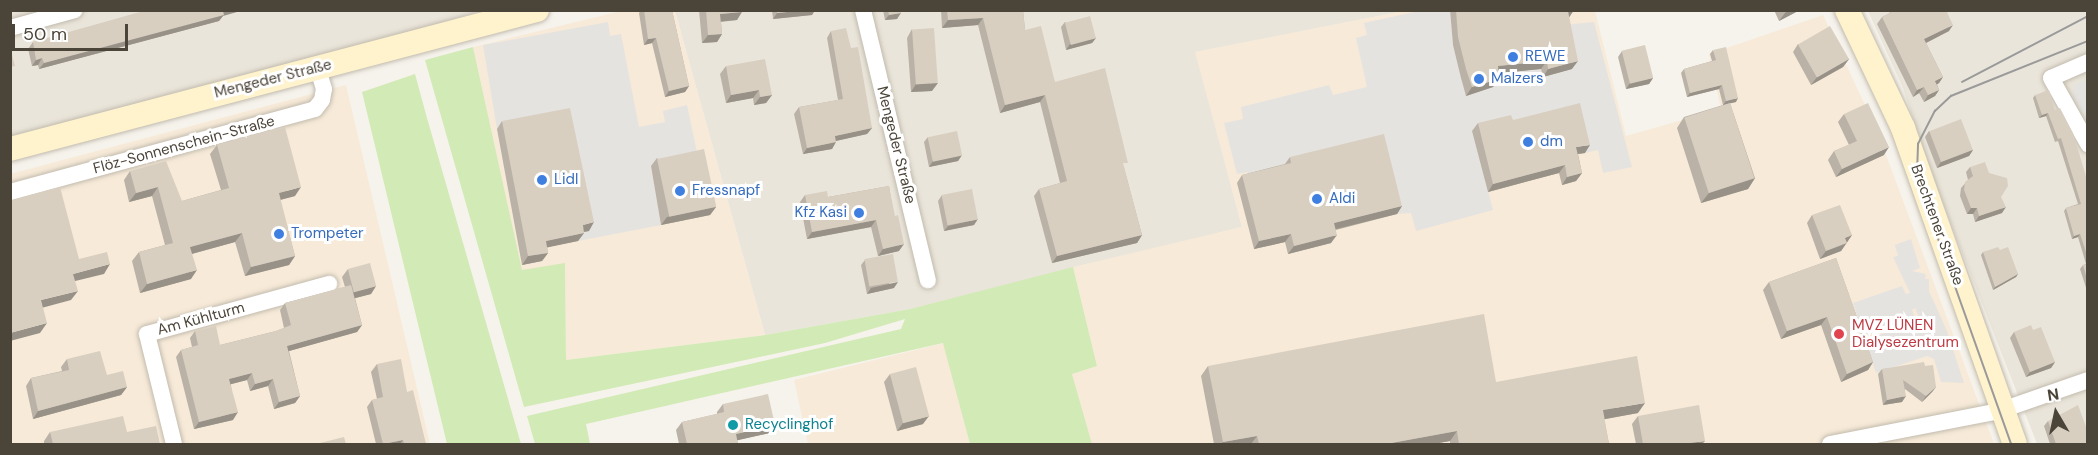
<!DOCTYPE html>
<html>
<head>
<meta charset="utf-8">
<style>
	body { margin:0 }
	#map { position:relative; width:2098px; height:455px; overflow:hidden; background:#f6f3ec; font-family:"DM Sans",sans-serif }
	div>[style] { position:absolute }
	.residential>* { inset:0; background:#eae5da }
	.commercial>* { inset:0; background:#f7ead8 }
	.green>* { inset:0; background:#d2eab5 }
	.parking>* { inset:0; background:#e5e3e0 }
	.roads { filter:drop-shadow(0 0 2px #c2bbae) drop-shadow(0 0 2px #c2bbae) }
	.minor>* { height:16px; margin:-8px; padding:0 8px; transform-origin:8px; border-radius:8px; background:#fff }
	.secondary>* { height:24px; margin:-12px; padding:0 12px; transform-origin:12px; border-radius:12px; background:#fff3cd }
	.tram>* { height:1.5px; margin:-0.75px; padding:0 0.75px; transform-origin:0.75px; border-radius:0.75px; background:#9a9a9a }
	.wall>* { inset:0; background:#bab2a6 }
	.shaded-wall>* { inset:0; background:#979187 }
	.building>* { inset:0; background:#d8cfc1; transform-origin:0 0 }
	.dots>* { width:16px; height:16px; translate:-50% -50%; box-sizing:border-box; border:3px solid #fff; border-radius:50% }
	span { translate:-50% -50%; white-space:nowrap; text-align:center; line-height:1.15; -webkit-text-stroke:6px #fff; paint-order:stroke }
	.shop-label { font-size:15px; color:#366cbe }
	.left { translate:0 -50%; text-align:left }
	.right { translate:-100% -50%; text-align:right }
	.street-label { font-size:15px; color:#4b4439 }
	.health-label { font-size:15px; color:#be3a42 }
	.culture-label { font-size:15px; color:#0d838f }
	.frame { position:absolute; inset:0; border:12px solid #4b4439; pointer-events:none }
	.north { position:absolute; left:2026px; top:383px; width:60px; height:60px; -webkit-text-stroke:4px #fff; paint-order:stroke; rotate:351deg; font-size:16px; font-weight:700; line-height:24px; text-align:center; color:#4b4439 }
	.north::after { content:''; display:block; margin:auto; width:21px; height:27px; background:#4b4439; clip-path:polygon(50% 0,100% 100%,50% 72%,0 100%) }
	.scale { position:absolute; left:12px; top:24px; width:116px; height:27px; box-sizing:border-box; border:3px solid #4b4439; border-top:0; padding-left:8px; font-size:18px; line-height:21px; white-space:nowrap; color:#4b4439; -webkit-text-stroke:4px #fff; paint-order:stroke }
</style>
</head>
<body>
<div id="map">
	<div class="residential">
		<div style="clip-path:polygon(11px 11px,480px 11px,189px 99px,11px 144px)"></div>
		<div style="clip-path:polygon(675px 11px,1404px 11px,1196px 52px,1242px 227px,910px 309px,765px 335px)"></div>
		<div style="clip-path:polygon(1868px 11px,2087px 11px,2087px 444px,2037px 444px,1926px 160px,1903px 88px)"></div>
	</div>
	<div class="commercial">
		<div style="clip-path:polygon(621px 11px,675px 11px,765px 335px,566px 360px,565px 264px,522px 271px,473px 47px)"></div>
		<div style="clip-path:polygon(1404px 11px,1595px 11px,1626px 136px,1721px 109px,1709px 54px,1823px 15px,1877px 131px,1994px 444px,1092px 444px,1072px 374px,1097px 366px,1073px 267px,1242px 227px,1195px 52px)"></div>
		<div style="clip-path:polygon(346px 85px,430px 444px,11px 444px,10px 174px)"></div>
		<div style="clip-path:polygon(944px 343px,970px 444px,808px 444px,794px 380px)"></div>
	</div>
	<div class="green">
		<div style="clip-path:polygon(473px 47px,522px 270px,565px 263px,566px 360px,765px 335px,910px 309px,1073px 267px,1097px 366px,1072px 374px,1092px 444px,970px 444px,943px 343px,586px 424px,590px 444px,535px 444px,527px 416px,901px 329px,905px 319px,825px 343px,524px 407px,425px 60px)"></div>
		<div style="clip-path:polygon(415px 74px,427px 118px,521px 444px,447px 444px,362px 92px)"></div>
	</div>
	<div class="parking">
		<div style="clip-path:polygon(1419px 11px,1450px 11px,1453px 45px,1492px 74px,1541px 69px,1543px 77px,1563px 25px,1594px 22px,1632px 167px,1603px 173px,1598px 150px,1585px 153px,1473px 131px,1493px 210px,1416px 231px,1411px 213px,1397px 214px,1378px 142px,1250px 180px,1248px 172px,1237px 174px,1224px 123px,1243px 119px,1241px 107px,1329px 85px,1333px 95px,1367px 87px,1356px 38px,1367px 35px,1364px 23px)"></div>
		<div style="clip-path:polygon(608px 22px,610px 36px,621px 34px,639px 127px,665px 122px,663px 111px,687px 105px,698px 157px,651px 166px,661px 225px,578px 241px,577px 233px,588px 230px,497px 129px,483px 45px)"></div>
		<div style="clip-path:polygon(2087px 79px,2087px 121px,2073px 96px,2074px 85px)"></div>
		<div style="clip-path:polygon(1911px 239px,1920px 268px,1912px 271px,1926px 274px,1925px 279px,1929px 279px,1929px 291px,1947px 331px,1964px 383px,1941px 382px,1934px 359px,1927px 356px,1876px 373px,1865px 340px,1915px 322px,1920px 331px,1924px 329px,1915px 308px,1912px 310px,1915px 318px,1864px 336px,1853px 303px,1902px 286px,1906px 294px,1910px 293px,1893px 257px,1898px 256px,1895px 245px)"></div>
	</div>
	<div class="roads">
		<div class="minor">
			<div style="left:863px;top:10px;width:278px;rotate:76.5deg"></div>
			<div style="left:10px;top:28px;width:67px;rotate:-15.5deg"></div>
			<div style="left:2088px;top:62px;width:40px;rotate:156.6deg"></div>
			<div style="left:2051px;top:78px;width:76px;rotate:60.7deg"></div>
			<div style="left:10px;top:192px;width:316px;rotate:-15.2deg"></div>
			<div style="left:315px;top:109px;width:11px;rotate:-52deg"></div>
			<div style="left:322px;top:100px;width:11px;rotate:-80deg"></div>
			<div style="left:324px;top:89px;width:21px;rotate:-107deg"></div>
			<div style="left:174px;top:444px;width:113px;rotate:-103.8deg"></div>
			<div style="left:147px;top:334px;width:189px;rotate:-15.4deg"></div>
			<div style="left:1830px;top:444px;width:172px;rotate:-11deg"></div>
			<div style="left:1999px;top:411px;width:94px;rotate:-19.2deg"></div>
		</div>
		<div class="secondary">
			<div style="left:1847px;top:10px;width:131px;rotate:64.6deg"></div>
			<div style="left:1903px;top:128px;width:335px;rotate:70.5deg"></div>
			<div style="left:10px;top:149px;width:545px;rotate:-14.78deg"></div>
		</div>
	</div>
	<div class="tram">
		<div style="left:1962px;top:82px;width:142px;rotate:-27.6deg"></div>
		<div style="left:2011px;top:444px;width:256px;rotate:-109.6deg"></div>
		<div style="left:1925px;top:203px;width:30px;rotate:-105deg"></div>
		<div style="left:1917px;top:174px;width:30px;rotate:-88deg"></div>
		<div style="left:1918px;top:144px;width:37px;rotate:-63deg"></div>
		<div style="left:1935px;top:111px;width:22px;rotate:-43deg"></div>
		<div style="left:1951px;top:96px;width:148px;rotate:-21.9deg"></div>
	</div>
	<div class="wall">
		<div style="clip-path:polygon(641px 10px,672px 10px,689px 86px,685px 92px,665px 97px,652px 43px,644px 45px,639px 13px)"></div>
		<div style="clip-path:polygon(699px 10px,742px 10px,737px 20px,721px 22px,722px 34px,717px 42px,702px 43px)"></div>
		<div style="clip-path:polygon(772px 10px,815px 10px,812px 15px,773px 19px)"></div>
		<div style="clip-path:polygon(883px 10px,901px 10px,897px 19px,885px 20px)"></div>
		<div style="clip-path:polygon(941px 10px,1023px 10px,1025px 30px,1055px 82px,1124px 168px,1142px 235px,1137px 243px,1052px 263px,1034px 196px,1039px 189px,1060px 183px,1040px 102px,1000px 113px,978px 25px,942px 28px)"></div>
		<div style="clip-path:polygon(1450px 10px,1574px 10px,1569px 17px,1572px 69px,1543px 77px,1541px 69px,1498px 73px,1499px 79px,1493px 87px,1466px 96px,1461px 78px,1453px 45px)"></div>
		<div style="clip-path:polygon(1774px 10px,1800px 10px,1779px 21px)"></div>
		<div style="clip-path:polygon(1889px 10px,1946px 10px,1949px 31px,1926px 43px,1943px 77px,1939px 83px,1937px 84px,1939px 90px,1935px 96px,1924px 102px,1919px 93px,1913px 97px,1877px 24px,1882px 17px,1890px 13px)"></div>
		<div style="clip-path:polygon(223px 16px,219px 21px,39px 69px,38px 65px,32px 66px,28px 49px,33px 42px)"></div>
		<div style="clip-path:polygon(1065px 22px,1096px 38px,1092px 43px,1066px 50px,1061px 27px)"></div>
		<div style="clip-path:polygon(912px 29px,932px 91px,911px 92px,907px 38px)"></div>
		<div style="clip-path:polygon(831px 31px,872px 128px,867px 134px,836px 141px,832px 149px,803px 154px,794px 114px,799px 107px,838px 100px,827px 38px)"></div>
		<div style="clip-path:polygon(1798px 44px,1849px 59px,1843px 67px,1811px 85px,1793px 52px)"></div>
		<div style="clip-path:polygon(1713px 50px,1736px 102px,1730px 103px,1755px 178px,1748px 189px,1701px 203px,1677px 128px,1684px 117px,1723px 105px,1719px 89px,1687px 97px,1681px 73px,1684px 69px,1712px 61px,1710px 54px)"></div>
		<div style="clip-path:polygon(1622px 51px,1653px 78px,1649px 84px,1626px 89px,1618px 57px)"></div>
		<div style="clip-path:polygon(726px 66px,772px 95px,766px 103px,754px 105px,753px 98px,726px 103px,720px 74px)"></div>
		<div style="clip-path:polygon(2035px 95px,2055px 110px,2088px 183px,2088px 294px,2080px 269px,2083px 265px,2086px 264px,2078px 237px,2072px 239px,2064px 211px,2066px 208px,2078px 204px,2058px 141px,2055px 142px,2046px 116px,2039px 118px,2033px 98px)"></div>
		<div style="clip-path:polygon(1844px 114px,1884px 155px,1836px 177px,1828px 160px,1834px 151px,1849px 145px,1838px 122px)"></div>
		<div style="clip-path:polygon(1513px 120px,1585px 153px,1578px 154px,1582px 173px,1576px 181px,1562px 185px,1559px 173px,1488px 192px,1472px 131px,1478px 123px)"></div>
		<div style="clip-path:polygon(502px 121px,589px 231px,584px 232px,584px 233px,578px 241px,547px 247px,548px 253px,542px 261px,522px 265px,497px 129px)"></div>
		<div style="clip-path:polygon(1929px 131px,1973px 150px,1969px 156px,1937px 168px,1925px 137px)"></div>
		<div style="clip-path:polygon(928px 137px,962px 155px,958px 161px,929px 167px,924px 142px)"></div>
		<div style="clip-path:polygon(217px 145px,295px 196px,280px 200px,295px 256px,289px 265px,245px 276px,235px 242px,192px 254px,191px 279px,140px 293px,132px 261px,139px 252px,165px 245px,152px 196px,129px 202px,124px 180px,130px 171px,182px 201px,221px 190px,210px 154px)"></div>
		<div style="clip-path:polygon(1290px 157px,1402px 206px,1397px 214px,1336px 230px,1331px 243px,1288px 254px,1285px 242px,1254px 249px,1237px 183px,1242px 175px,1285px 164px)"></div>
		<div style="clip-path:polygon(657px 158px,716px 207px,710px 215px,661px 225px,651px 166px)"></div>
		<div style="clip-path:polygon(1970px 167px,1989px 173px,2001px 197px,2002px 213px,1975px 222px,1973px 214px,1967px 214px,1960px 196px,1961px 188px,1968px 180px,1966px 172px)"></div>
		<div style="clip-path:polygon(889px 186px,899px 251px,878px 256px,871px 227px,807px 239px,800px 202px,805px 195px,828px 197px)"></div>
		<div style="clip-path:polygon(942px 195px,974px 225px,944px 231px,938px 201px)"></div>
		<div style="clip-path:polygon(1812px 215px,1852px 235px,1841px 251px,1820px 259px,1807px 223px)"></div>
		<div style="clip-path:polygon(2000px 250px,2018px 274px,2016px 277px,1993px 290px,1981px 255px,1983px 252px)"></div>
		<div style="clip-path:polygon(1836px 258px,1873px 362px,1868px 370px,1841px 382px,1821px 325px,1781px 339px,1763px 290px,1769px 282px)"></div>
		<div style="clip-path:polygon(865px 260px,894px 288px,867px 294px,861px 265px)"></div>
		<div style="clip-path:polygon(348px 269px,376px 286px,371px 294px,355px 298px,362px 325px,357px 332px,289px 351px,300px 396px,295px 403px,274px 409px,268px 386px,250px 391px,247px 380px,231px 384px,233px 420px,194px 429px,176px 357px,181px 350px,192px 347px,190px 338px,195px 331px,220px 345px,276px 331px,284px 328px,280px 310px,285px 303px,345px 287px,342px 277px)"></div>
		<div style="clip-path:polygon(2033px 330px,2055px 362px,2051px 368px,2026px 377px,2010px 338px,2014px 332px)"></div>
		<div style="clip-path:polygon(67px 359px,107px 375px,127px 387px,121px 395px,33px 419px,26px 386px,31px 378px,62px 371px,61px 367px)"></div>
		<div style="clip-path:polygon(377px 364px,407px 392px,426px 444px,376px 444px,367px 407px,372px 400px,377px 399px,371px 372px)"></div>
		<div style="clip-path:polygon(1208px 366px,1496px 382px,1638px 413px,1604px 419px,1609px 444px,1450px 444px,1450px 441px,1433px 444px,1214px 444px,1201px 376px)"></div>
		<div style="clip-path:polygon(1925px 366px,1936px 387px,1932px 392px,1922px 402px,1905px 389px,1902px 402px,1883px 405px,1878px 374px,1882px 369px)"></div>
		<div style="clip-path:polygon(890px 374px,923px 424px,897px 431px,884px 382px)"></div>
		<div style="clip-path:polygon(723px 404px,770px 433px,737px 440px,738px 444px,679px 444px,676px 430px,682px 422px,717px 414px,717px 412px)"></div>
		<div style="clip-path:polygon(1638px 416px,1702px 444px,1636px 444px,1632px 424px)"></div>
		<div style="clip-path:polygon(2048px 421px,2088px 444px,2050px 444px,2044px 426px)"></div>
		<div style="clip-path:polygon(50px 432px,127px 432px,160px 444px,44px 444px,44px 441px)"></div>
	</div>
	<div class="shaded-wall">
		<div style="clip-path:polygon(225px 10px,244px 10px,223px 16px,219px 21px,39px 69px,44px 63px)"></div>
		<div style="clip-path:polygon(807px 10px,815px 10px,812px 15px,773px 19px,777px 13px)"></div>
		<div style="clip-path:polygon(1574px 10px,1568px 19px,1568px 11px)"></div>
		<div style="clip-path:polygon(1789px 10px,1800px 10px,1779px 21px,1785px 13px)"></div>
		<div style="clip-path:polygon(742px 12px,737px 20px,715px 22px,720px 14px)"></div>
		<div style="clip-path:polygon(901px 13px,897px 19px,885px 20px,889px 15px)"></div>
		<div style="clip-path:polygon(983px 18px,978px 25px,942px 28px,948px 20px)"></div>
		<div style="clip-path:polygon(1953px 25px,1949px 31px,1920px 46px,1924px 39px)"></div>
		<div style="clip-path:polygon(722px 34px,717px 42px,702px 43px,708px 35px)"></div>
		<div style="clip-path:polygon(656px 38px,652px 43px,644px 45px,648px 39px)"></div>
		<div style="clip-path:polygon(1096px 38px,1092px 43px,1066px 50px,1070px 44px)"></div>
		<div style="clip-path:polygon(42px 58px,38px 65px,32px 66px,36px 60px)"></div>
		<div style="clip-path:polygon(1849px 59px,1843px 67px,1811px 85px,1817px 77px)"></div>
		<div style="clip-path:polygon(1547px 61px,1541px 69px,1492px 74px,1498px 66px)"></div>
		<div style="clip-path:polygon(1578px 61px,1572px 69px,1543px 77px,1548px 69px)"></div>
		<div style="clip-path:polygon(1943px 77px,1939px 83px,1931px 88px,1935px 81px)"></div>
		<div style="clip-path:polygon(1653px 78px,1649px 84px,1626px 89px,1630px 83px)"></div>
		<div style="clip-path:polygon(1499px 79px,1493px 87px,1466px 96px,1472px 87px)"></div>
		<div style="clip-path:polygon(938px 83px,932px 91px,911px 92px,916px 84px)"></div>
		<div style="clip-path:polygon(1722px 85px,1719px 89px,1687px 97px,1690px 93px)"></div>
		<div style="clip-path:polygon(689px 86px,685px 92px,665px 97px,669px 91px)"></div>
		<div style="clip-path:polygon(1924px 87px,1919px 93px,1913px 97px,1917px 90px)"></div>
		<div style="clip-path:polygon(759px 90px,753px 98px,726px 103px,731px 95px)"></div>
		<div style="clip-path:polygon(1939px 90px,1935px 96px,1924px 102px,1928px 95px)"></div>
		<div style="clip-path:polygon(772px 95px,766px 103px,754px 105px,760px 97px)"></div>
		<div style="clip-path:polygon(1045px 95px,1040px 102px,1000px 113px,1005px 105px)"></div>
		<div style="clip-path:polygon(1738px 98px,1736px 102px,1723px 105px,1726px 101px)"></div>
		<div style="clip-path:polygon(2048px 113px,2046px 116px,2039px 118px,2042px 115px)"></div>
		<div style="clip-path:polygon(872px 128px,867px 134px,831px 142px,835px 136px)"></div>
		<div style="clip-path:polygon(836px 142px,832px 149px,803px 154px,807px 148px)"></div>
		<div style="clip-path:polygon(1590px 145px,1585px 153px,1571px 155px,1576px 147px)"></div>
		<div style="clip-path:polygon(1889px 147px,1884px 155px,1836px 177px,1842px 169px)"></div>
		<div style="clip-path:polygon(1973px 150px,1969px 156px,1937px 168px,1941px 162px)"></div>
		<div style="clip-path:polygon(962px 155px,958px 161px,929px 167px,933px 161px)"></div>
		<div style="clip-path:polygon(1565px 165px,1559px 173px,1488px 192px,1493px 184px)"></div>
		<div style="clip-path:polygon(1582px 173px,1576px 181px,1562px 185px,1567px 177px)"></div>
		<div style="clip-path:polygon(1755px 178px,1748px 189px,1701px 203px,1709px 193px)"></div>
		<div style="clip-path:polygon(158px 187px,152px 196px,129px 202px,136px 193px)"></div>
		<div style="clip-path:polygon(301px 187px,295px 196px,272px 202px,279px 193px)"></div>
		<div style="clip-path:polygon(1402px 206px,1397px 214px,1328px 231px,1334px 223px)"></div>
		<div style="clip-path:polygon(716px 207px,710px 215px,661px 225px,667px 217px)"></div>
		<div style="clip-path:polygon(2006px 207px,2002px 213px,1975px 222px,1979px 216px)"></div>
		<div style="clip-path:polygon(1971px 208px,1977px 208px,1973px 214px,1967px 214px)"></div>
		<div style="clip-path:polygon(978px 219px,974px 225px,944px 231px,948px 226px)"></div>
		<div style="clip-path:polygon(876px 220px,871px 227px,807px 239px,812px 232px)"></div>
		<div style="clip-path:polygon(594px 222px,589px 231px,577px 233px,583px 225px)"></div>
		<div style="clip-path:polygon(242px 233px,235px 242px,184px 256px,190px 247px)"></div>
		<div style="clip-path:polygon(584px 233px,578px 241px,540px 249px,546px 241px)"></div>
		<div style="clip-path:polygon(1291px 234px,1285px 242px,1254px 249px,1259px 241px)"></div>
		<div style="clip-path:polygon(2080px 234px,2078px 237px,2072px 239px,2074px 236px)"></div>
		<div style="clip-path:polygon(1142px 235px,1137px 243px,1052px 263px,1057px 256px)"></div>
		<div style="clip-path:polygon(1337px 235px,1331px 243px,1288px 254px,1294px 246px)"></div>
		<div style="clip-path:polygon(1852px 235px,1841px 251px,1820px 259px,1826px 251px,1845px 238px)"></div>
		<div style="clip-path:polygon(904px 244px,899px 251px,878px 256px,883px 249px)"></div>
		<div style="clip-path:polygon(548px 253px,542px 261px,522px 265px,528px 256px)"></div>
		<div style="clip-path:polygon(295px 256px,289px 265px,245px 276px,251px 267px)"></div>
		<div style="clip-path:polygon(110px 264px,104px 274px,67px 283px,73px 274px)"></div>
		<div style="clip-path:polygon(197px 270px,191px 279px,140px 293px,147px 284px)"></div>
		<div style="clip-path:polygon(2018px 274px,2016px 277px,1993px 290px,1995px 287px)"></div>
		<div style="clip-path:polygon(898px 282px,894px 288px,867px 294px,871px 288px)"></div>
		<div style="clip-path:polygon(376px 286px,371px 294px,348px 300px,354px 292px)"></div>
		<div style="clip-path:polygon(78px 291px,71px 300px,34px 310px,41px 300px)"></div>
		<div style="clip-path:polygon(1827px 317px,1821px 325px,1781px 339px,1787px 331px)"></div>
		<div style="clip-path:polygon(47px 323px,40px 333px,10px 341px,10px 333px)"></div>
		<div style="clip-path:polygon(362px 325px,357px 332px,282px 353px,287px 346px)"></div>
		<div style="clip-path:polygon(1873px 362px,1868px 370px,1841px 382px,1847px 374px)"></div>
		<div style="clip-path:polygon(2055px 362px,2051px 368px,2026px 377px,2030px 372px)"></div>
		<div style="clip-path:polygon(252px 373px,247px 380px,224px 386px,229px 379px)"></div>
		<div style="clip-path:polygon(273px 379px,268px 386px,250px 391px,255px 384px)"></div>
		<div style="clip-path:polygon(127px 387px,121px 395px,33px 419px,38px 411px)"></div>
		<div style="clip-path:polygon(1936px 387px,1932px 392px,1922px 402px,1926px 396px)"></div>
		<div style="clip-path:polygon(300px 396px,295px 403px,274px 409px,279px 402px)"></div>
		<div style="clip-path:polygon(1906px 396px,1902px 402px,1883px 405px,1887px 400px)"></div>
		<div style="clip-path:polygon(1645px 403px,1638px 413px,1595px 421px,1603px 410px)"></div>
		<div style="clip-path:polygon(238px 412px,233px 420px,194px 429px,199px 422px)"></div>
		<div style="clip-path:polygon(929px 416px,923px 424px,897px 431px,903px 423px)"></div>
		<div style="clip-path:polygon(775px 425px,770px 433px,730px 442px,736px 434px)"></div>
		<div style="clip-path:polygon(1457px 431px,1450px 441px,1433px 444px,1386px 444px)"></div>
		<div style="clip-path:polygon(1257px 436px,1251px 444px,1221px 444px,1223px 442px)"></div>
		<div style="clip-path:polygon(403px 440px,400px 444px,384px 444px)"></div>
		<div style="clip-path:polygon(1705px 441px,1702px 444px,1682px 444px)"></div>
	</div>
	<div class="building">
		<div style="clip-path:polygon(147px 10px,225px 10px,223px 11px,224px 15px,44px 63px,42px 58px,36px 60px,33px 42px)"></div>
		<div style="clip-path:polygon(644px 10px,672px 10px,689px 86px,669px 91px,656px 38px,648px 39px)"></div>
		<div style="clip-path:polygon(706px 10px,742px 10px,742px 12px,720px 14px,722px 34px,708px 35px)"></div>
		<div style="clip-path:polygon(777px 10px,807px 10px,777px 13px)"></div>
		<div style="clip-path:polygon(888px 10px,901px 10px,901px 13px,889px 15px)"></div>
		<div style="clip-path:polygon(947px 10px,1023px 10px,1025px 30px,1041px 26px,1055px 82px,1105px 68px,1128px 163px,1123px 163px,1142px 235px,1057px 256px,1039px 189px,1067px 181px,1045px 95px,1005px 105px,983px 18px,948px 20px)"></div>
		<div style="clip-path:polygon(1456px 10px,1574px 10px,1568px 11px,1578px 61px,1548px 69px,1547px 61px,1498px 66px,1499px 79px,1472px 87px,1466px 69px,1458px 37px)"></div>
		<div style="clip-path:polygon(1895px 10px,1946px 10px,1953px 25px,1924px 39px,1943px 77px,1935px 81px,1939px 90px,1928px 95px,1924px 87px,1917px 90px,1882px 17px)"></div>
		<div style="left:1090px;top:16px;width:23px;height:26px;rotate:75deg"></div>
		<div style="left:1830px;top:26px;width:38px;height:37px;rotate:60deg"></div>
		<div style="clip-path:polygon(846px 28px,851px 48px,858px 47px,872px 128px,835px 136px,836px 142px,807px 148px,799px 107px,843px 99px,831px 31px)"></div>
		<div style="left:934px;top:28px;width:55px;height:22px;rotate:86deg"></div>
		<div style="left:1645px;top:45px;width:34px;height:24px;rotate:76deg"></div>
		<div style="clip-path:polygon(10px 47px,15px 66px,10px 67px)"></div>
		<div style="clip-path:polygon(1726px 47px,1738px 98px,1726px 101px,1722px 85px,1690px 93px,1684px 69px,1716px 60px,1713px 50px)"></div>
		<div style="clip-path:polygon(765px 59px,772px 95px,760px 97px,759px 90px,731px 95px,726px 66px)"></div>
		<div style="clip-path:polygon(2049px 90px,2055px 110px,2060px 108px,2073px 133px,2088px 183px,2088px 258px,2080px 234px,2074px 236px,2066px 208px,2081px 204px,2061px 138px,2058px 139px,2048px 113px,2042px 115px,2035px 95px)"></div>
		<div style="clip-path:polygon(1580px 103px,1590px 145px,1576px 147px,1582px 173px,1567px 177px,1565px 165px,1493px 184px,1478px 123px,1511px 115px,1513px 120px)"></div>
		<div style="left:1730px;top:103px;width:79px;height:48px;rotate:72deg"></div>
		<div style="clip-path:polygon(1868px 103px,1889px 147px,1842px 169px,1834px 151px,1857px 141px,1844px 114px)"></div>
		<div style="clip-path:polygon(570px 108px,594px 222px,583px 225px,584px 233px,546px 241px,548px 253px,528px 256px,502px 121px)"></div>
		<div style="left:1961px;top:119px;width:33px;height:34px;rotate:69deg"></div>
		<div style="clip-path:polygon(285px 127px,301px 187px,279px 193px,295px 256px,251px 267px,242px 233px,190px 247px,197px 270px,147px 284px,139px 252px,173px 243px,158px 187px,136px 193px,130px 171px,166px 161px,182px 201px,229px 188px,217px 145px)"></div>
		<div style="left:957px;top:131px;width:25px;height:30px;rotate:78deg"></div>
		<div style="clip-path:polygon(1384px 134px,1402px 206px,1334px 223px,1337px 235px,1294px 246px,1291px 234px,1259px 241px,1242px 175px,1291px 163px,1290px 157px)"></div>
		<div style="left:704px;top:149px;width:59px;height:48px;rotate:78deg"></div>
		<div style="clip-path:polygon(1985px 162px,1989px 173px,2007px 178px,2008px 186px,2001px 197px,2006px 207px,1979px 216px,1977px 208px,1971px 208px,1964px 190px,1965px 182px,1973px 176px,1970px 167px)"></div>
		<div style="clip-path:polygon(889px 186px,895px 216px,898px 215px,904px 244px,883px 249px,876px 220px,812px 232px,805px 195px,827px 191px,828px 197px)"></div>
		<div style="clip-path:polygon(60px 187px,79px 259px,107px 252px,110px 264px,73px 274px,78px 291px,41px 300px,47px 323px,10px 333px,10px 201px)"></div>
		<div style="left:972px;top:189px;width:31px;height:31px;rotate:79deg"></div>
		<div style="clip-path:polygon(1840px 205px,1852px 235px,1845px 238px,1847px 243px,1826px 251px,1812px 215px)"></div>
		<div style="clip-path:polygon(1998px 247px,2000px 250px,2008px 247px,2018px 274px,1995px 287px,1983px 252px)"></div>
		<div style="left:893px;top:254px;width:28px;height:29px;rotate:80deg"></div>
		<div style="clip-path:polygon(1836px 258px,1873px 362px,1847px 374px,1827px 317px,1787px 331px,1769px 282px)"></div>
		<div style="left:370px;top:263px;width:24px;height:23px;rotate:75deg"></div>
		<div style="clip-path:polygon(2088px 264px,2088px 282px,2083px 265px)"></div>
		<div style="clip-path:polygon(351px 285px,362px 325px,287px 346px,300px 396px,279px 402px,273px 379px,255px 384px,252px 373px,229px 379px,238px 412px,199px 422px,181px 350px,198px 345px,195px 331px,216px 326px,220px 345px,276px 331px,291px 325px,285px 303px)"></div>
		<div style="clip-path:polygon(1484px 314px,1496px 382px,1637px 356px,1645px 403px,1603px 410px,1609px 444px,1459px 444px,1457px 431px,1386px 444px,1259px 444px,1257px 436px,1223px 442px,1208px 366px)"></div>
		<div style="clip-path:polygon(2031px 325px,2033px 330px,2041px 327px,2055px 362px,2030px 372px,2014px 332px)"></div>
		<div style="clip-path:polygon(100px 351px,107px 375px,123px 371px,127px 387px,38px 411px,31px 378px,69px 370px,67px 359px)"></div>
		<div style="clip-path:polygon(401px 359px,407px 392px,413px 390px,426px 444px,404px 444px,403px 440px,383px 444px,372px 400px,383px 397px,377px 364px)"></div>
		<div style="clip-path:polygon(1924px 362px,1925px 366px,1933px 365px,1936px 387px,1926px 396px,1903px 380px,1906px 396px,1887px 400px,1882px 369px)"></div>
		<div style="left:916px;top:367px;width:51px;height:27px;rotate:75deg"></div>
		<div style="clip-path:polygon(768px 394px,775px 425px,736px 434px,738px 444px,687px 444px,682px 422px,724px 412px,723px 404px)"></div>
		<div style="clip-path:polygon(1699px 405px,1705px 441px,1682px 444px,1643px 444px,1638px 416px)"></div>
		<div style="clip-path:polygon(2078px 405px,2088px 432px,2088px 444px,2056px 444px,2048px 421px)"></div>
		<div style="clip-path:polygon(123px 416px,127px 432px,156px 426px,160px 444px,53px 444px,50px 432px)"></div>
		<div style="clip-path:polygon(344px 437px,346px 444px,316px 444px)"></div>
	</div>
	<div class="dots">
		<div style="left:1513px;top:57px;background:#3f7fe0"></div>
		<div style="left:1479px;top:79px;background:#3f7fe0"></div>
		<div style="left:1528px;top:142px;background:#3f7fe0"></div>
		<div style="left:542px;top:180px;background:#3f7fe0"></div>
		<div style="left:680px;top:191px;background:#3f7fe0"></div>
		<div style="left:1317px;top:199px;background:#3f7fe0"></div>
		<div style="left:859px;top:213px;background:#3f7fe0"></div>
		<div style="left:279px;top:234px;background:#3f7fe0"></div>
		<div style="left:1839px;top:334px;background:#e0444e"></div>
		<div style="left:733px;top:425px;background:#0f9aa8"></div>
	</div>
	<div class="shop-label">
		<span class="left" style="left:1525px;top:57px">REWE</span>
		<span class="left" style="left:1491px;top:79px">Malzers</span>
		<span class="left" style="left:1540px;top:142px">dm</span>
		<span class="left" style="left:554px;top:180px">Lidl</span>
		<span class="left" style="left:692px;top:191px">Fressnapf</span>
		<span class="left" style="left:1329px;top:199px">Aldi</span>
		<span class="right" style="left:847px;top:213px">Kfz Kasi</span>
		<span class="left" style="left:291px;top:234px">Trompeter</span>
	</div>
	<div class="street-label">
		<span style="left:273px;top:79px;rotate:-14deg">Mengeder Straße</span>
		<span style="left:184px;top:145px;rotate:-15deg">Flöz-Sonnenschein-Straße</span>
		<span style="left:896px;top:145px;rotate:76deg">Mengeder Straße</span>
		<span style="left:1937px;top:225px;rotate:70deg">Brechtener Straße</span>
		<span style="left:201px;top:319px;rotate:-15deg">Am Kühlturm</span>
	</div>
	<div class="health-label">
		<span class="left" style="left:1852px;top:334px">MVZ LÜNEN<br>Dialysezentrum</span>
	</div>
	<div class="culture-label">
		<span class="left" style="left:745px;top:425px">Recyclinghof</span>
	</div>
	<div class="frame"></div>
	<div class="north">N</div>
	<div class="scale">50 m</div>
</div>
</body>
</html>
